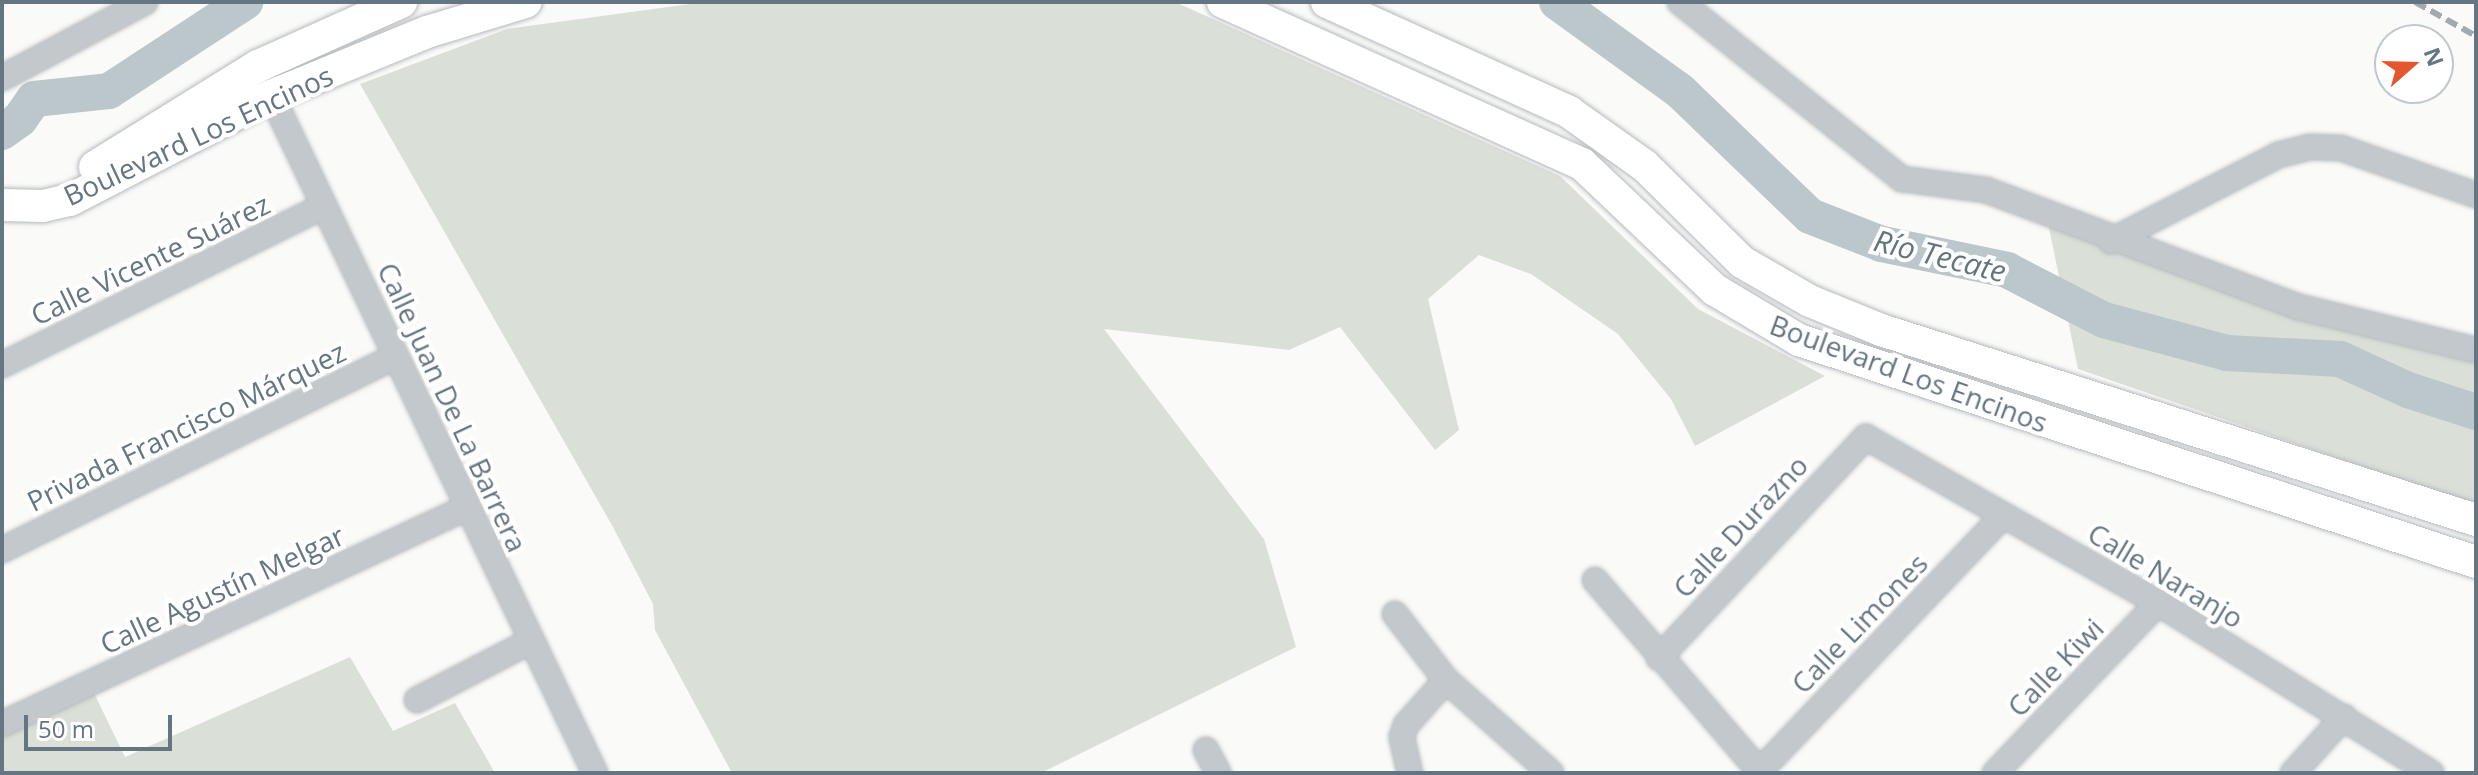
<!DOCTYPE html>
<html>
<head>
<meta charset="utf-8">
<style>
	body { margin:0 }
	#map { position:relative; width:2478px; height:775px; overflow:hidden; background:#fafaf8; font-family:"Open Sans",sans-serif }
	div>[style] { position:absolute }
	.green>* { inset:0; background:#dadfd7 }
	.river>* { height:36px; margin:-18px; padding:0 18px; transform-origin:18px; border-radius:18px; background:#bbc7cb }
	.roads { filter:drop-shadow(0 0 2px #b5babe) drop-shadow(0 0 2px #b5babe) }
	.minor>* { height:24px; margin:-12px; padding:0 12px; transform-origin:12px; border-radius:12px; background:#c3c8cc }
	.major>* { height:32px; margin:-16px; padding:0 16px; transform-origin:16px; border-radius:16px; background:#fff }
	.rail>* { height:6px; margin-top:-3px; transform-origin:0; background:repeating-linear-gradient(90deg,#a2aab0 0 12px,transparent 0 18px) }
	span { translate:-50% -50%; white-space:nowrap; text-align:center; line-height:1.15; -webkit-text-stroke:8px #fff; paint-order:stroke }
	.street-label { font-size:28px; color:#657683 }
	.water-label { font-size:30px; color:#60757c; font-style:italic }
	.frame { position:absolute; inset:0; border:4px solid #657683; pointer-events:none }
	.north { position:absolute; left:2374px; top:24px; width:80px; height:80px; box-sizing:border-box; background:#fff; border:2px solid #c1c8cd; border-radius:50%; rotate:70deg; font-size:22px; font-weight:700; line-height:32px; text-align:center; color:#657683 }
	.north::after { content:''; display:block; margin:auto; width:28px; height:36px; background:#e4572e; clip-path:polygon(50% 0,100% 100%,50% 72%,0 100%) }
	.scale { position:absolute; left:24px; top:715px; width:148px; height:36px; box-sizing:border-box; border:4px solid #657683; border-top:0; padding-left:10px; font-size:24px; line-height:28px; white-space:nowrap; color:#657683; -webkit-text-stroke:6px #fff; paint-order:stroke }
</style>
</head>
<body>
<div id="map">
	<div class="green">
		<div style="clip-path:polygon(705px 2px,1175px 2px,1560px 176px,1698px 309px,1825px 376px,1695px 446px,1671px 399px,1618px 334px,1531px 274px,1479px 255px,1428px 299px,1459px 430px,1435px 450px,1340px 327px,1289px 350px,1104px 329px,1264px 539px,1296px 647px,1041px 773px,732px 773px,655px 630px,653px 604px,613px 527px,360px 84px,507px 29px)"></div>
		<div style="clip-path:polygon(2048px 223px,2476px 358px,2476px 506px,2078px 369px)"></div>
		<div style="clip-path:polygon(350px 657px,393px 731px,455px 703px,495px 773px,2px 773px,2px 736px,93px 691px,125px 757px)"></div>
	</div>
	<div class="river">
		<div style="left:1557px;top:2px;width:152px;rotate:35.9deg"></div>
		<div style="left:1680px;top:91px;width:180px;rotate:43.9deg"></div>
		<div style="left:1810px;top:216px;width:77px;rotate:21.3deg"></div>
		<div style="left:1882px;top:244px;width:128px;rotate:11.7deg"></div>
		<div style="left:2007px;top:270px;width:109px;rotate:27.3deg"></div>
		<div style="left:2104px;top:320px;width:127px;rotate:15deg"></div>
		<div style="left:2227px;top:353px;width:113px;rotate:3deg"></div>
		<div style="left:2340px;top:359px;width:75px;rotate:24.5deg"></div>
		<div style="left:2408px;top:390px;width:71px;rotate:17.9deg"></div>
		<div style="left:2px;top:132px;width:22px;rotate:-36deg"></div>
		<div style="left:20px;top:119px;width:24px;rotate:-55deg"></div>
		<div style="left:34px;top:99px;width:75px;rotate:-6.1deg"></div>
		<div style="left:109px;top:91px;width:163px;rotate:-33.2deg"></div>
	</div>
	<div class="roads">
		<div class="minor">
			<div style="left:1680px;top:2px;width:284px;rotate:38.6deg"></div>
			<div style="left:1902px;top:179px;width:85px;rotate:7.5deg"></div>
			<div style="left:1986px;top:190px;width:334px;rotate:20.5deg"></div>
			<div style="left:2299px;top:307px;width:182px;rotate:13.7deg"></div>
			<div style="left:2px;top:78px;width:162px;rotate:-28deg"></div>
			<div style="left:265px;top:82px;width:766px;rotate:64.47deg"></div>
			<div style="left:2111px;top:241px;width:188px;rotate:-27.2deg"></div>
			<div style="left:2278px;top:155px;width:32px;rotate:-14deg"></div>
			<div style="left:2309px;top:147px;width:32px;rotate:2deg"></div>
			<div style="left:2341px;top:148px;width:143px;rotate:19.2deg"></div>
			<div style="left:2px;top:365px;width:359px;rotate:-26.3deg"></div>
			<div style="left:2px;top:550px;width:439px;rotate:-26.2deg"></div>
			<div style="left:1595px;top:580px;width:252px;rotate:49.3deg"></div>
			<div style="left:1395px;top:614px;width:83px;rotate:52.3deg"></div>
			<div style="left:1446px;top:680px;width:140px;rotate:41.5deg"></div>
			<div style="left:1659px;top:658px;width:303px;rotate:-46.9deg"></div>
			<div style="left:1866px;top:437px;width:336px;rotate:29.6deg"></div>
			<div style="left:2158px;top:603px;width:322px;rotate:31.9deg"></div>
			<div style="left:417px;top:700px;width:128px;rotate:-27.4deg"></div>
			<div style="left:2px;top:724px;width:512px;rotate:-24.96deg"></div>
			<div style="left:1206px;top:750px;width:26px;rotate:62deg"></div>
			<div style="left:1410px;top:773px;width:37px;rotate:-103deg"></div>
			<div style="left:1402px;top:737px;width:13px;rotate:-72deg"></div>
			<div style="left:1406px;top:725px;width:60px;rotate:-48.4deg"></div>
			<div style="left:1758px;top:773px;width:356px;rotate:-46.4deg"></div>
			<div style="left:1995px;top:773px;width:236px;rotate:-46.2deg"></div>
			<div style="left:2293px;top:773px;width:76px;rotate:-47.7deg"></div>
		</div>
		<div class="major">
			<div style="left:1223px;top:2px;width:394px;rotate:24.3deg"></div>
			<div style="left:1582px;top:164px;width:183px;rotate:43.5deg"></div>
			<div style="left:1715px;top:290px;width:98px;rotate:30.8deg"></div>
			<div style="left:1799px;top:340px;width:712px;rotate:18.16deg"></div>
			<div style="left:1327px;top:2px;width:266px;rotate:24.4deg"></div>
			<div style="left:1569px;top:112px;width:93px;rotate:35.4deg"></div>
			<div style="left:1645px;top:166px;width:136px;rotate:44.7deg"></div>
			<div style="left:1742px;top:262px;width:78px;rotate:29.8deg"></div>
			<div style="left:1810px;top:301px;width:77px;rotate:22.2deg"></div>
			<div style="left:1881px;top:330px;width:625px;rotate:17.71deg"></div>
			<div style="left:95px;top:167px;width:192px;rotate:-31.8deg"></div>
			<div style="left:258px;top:66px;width:157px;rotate:-24.1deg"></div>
			<div style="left:2px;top:205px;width:41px;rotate:1.4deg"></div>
			<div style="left:43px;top:206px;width:28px;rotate:-13deg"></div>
			<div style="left:70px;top:200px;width:226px;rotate:-27.4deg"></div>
			<div style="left:271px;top:96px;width:169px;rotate:-22.3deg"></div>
			<div style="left:427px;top:32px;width:103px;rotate:-16.9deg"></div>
		</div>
	</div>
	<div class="rail">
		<div style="left:2415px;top:2px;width:70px;rotate:29.1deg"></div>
	</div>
	<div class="street-label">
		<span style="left:198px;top:135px;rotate:-25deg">Boulevard Los Encinos</span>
		<span style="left:150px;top:259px;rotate:-26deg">Calle Vicente Suárez</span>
		<span style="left:1909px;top:373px;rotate:20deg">Boulevard Los Encinos</span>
		<span style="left:453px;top:407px;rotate:65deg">Calle Juan De La Barrera</span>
		<span style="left:186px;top:426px;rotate:-26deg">Privada Francisco Márquez</span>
		<span style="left:1740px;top:526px;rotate:-47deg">Calle Durazno</span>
		<span style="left:2166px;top:575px;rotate:31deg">Calle Naranjo</span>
		<span style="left:222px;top:589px;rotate:-25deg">Calle Agustín Melgar</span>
		<span style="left:1859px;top:623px;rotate:-46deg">Calle Limones</span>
		<span style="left:2055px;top:667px;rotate:-46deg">Calle Kiwi</span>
	</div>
	<div class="water-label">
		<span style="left:1940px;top:256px;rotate:14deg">Río Tecate</span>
	</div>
	<div class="frame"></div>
	<div class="north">N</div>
	<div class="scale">50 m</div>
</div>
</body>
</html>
